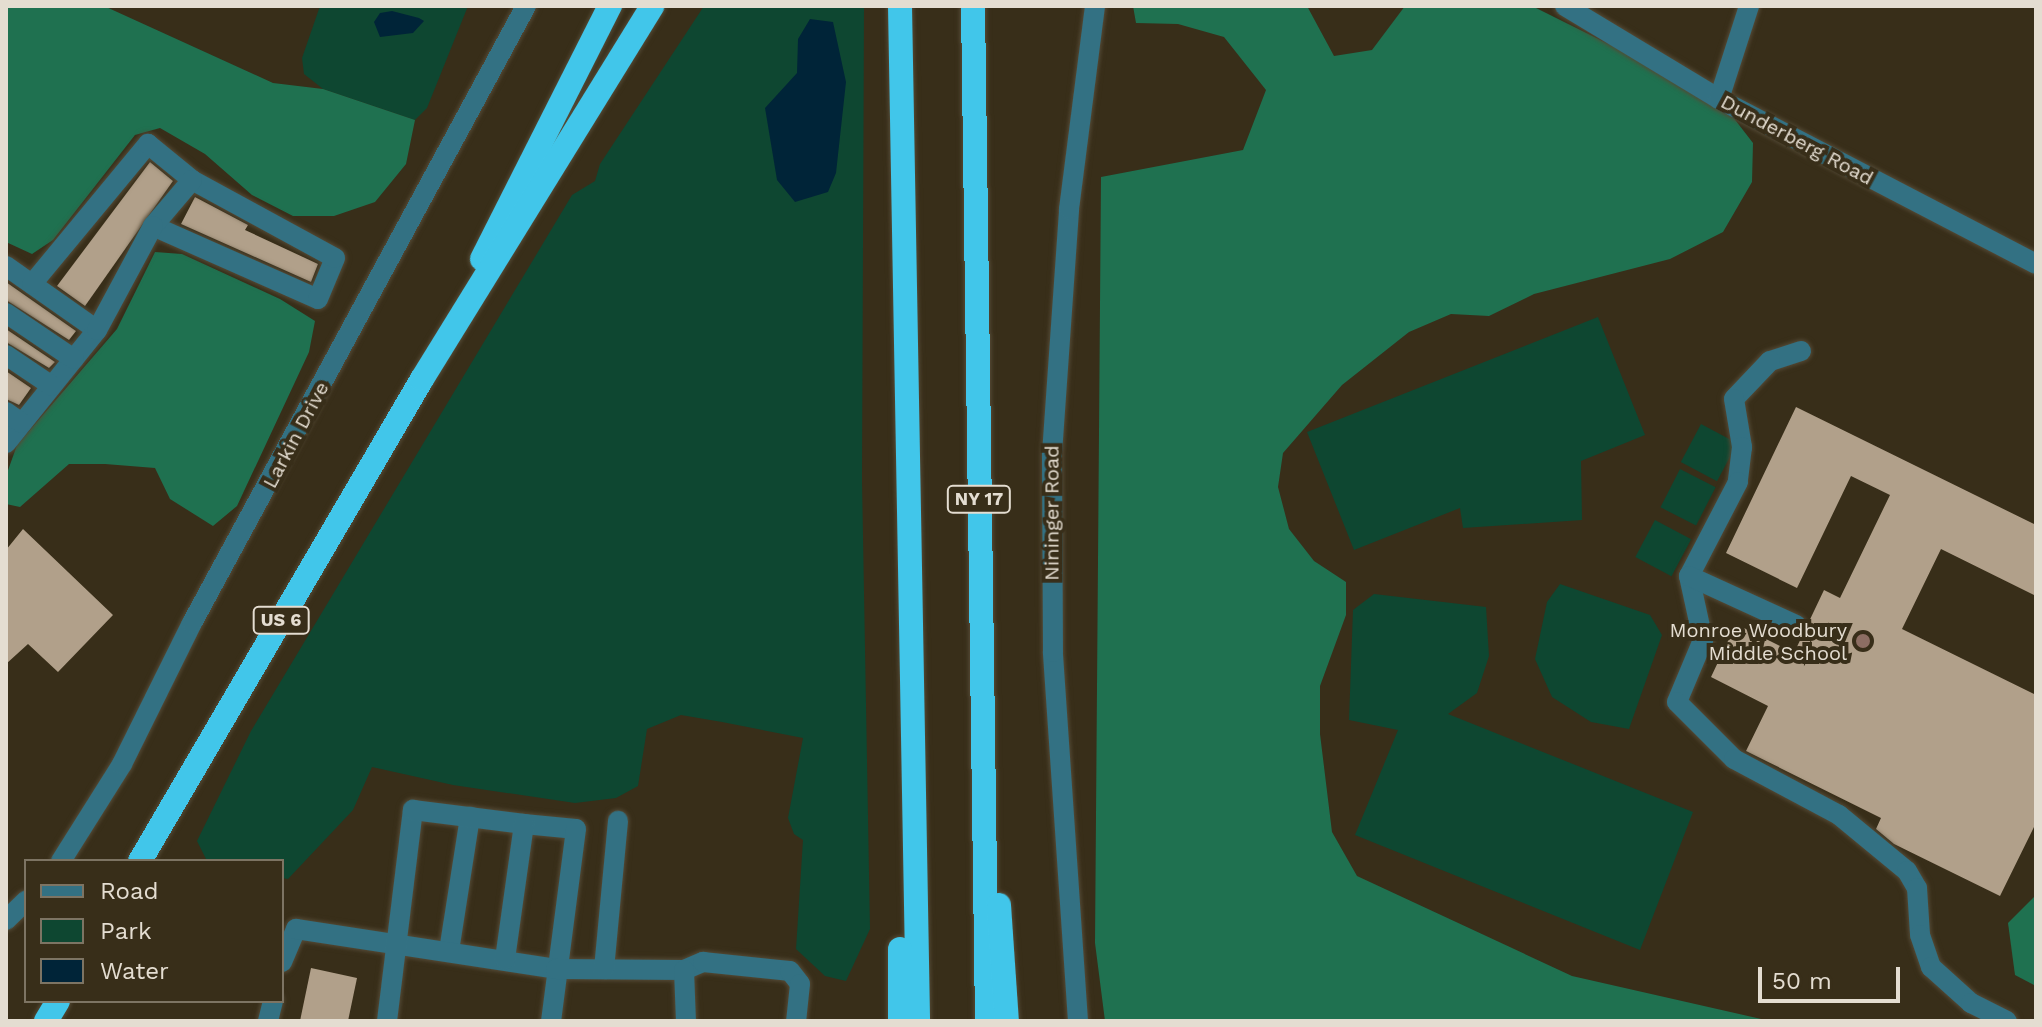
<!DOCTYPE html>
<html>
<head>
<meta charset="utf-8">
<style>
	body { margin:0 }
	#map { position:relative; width:2042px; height:1027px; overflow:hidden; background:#382e19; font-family:"Work Sans",sans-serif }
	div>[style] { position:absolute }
	.green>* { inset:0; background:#0e4731; transform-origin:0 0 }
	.forest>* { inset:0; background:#1f7150 }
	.water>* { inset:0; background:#002438 }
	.building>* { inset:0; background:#b1a08a }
	.roads { filter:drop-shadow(0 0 2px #544a36) drop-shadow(0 0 2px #544a36) }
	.minor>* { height:20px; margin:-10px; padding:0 10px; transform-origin:10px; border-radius:10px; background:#337183 }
	.highway>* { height:24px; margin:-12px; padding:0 12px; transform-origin:12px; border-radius:12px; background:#41c6ea }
	.dots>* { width:22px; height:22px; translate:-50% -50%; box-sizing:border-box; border:4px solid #382e19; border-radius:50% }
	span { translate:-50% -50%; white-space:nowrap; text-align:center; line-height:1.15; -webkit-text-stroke:8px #382e19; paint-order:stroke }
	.shield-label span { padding:2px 6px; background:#382e19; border:2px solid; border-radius:6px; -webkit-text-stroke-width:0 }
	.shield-label { font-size:18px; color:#e4ddd1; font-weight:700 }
	.street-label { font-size:20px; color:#e4ddd1 }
	.poi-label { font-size:20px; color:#e4ddd1 }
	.right { translate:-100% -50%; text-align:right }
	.frame { position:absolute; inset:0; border:8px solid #e4ddd1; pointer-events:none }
	.legend { position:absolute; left:24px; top:859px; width:260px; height:144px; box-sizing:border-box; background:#382e19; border:2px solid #7d7463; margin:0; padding:10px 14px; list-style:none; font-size:24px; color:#e4ddd1 }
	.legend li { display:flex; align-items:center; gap:16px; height:40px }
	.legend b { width:40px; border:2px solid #7d7463 }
	.scale { position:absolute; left:1758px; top:967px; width:142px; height:36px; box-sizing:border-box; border:4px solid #e4ddd1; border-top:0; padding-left:10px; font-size:24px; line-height:28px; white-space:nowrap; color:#e4ddd1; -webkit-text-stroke:6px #382e19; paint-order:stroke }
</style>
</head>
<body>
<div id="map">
	<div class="green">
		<div style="clip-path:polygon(320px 6px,468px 6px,427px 108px,415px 120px,323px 89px,304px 74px,302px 58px)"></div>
		<div style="clip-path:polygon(704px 6px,864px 6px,862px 480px,870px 929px,846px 981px,825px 976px,796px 949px,803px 840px,794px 834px,788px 818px,803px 738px,722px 722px,681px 715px,647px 729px,638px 786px,616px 798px,575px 803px,453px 785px,372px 767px,353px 810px,288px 879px,282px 878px,282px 861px,207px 861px,197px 841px,251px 731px,572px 195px,595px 181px,600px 164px)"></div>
		<div style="clip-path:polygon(1598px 317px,1645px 435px,1581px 461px,1582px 520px,1463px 528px,1460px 508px,1354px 550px,1307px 432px)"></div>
		<div style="left:1701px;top:424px;width:41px;height:43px;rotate:28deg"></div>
		<div style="left:1680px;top:469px;width:40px;height:43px;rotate:27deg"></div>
		<div style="left:1655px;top:520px;width:41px;height:42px;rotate:28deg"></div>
		<div style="clip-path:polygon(1560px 584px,1650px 615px,1662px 635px,1629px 729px,1591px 722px,1552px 697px,1535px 659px,1547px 602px)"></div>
		<div style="clip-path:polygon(1374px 594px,1486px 607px,1489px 656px,1477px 693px,1448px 714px,1693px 812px,1640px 950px,1355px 835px,1398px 730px,1349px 720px,1353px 610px)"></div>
	</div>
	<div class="forest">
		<div style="clip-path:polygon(6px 6px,104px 6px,273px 83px,323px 89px,415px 120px,406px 164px,375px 202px,334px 216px,293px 216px,252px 195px,205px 154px,160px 128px,135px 135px,53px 240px,32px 254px,6px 242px)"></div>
		<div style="clip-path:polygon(1133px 6px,1307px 6px,1334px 56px,1372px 50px,1405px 6px,1532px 6px,1719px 99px,1753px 143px,1752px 182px,1723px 232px,1670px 259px,1534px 294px,1489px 316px,1451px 314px,1409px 332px,1342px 385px,1283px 453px,1278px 487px,1289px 529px,1314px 561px,1346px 582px,1346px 615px,1320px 686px,1320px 734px,1332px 832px,1357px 876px,1572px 976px,1770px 1021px,1105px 1021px,1095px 943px,1101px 177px,1243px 150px,1266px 90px,1224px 37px,1178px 24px,1136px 23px)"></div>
		<div style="clip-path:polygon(155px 252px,182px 254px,280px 299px,315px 321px,309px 352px,237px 506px,213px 526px,170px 499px,155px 468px,105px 464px,69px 464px,20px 507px,6px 504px,6px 476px,17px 445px,117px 329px)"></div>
		<div style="clip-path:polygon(2036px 895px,2036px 986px,2015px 975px,2008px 923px)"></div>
	</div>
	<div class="water">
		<div style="clip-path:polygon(392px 11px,419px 18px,424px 21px,413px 33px,380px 37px,374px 22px,380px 13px)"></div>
		<div style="clip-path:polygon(810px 19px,833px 22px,846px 82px,836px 173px,828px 192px,795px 202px,777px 180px,765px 108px,797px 73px,798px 39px)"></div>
	</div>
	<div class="building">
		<div style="clip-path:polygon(150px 162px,173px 181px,85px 306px,57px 286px)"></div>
		<div style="clip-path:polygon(195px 197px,248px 225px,245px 230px,318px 264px,311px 282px,181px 224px)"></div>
		<div style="clip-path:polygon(6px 282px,76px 331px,69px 340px,6px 300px)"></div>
		<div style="clip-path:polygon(6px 329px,55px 362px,49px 368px,6px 342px)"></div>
		<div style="clip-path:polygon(6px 371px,31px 388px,19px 405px,6px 399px)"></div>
		<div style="clip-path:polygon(1796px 407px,2036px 525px,2036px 596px,1941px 549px,1902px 629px,2036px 695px,2036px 823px,2000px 896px,1894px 844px,1876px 829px,1881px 818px,1746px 751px,1768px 706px,1711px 677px,1736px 624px,1794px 653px,1824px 590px,1840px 598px,1890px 495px,1851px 476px,1797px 588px,1726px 553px)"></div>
		<div style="clip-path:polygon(23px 529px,113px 615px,58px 672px,28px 644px,6px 664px,6px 550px)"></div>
		<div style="clip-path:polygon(311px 968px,357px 978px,348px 1021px,300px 1021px)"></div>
	</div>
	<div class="roads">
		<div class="minor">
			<div style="left:1565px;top:6px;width:180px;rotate:31.1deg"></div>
			<div style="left:1719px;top:99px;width:357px;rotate:27.5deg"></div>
			<div style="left:1719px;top:99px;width:98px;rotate:-72.1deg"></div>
			<div style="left:153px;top:226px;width:180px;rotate:23.9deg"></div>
			<div style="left:318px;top:299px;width:44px;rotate:-67.5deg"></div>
			<div style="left:335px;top:258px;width:163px;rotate:-151.4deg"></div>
			<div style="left:6px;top:266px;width:111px;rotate:35.1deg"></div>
			<div style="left:97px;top:330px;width:145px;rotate:128.8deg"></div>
			<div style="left:32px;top:284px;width:182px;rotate:-50.4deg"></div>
			<div style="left:148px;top:144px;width:57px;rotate:39.3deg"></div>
			<div style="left:192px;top:180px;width:60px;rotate:130.3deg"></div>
			<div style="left:153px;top:226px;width:118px;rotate:118.3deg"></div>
			<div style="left:6px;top:313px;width:82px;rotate:34.1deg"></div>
			<div style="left:1801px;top:351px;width:33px;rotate:162deg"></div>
			<div style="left:1770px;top:361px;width:52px;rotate:133.5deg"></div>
			<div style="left:1734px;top:399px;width:49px;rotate:80.5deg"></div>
			<div style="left:1742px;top:447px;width:35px;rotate:97deg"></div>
			<div style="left:1738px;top:482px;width:106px;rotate:117.5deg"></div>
			<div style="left:1689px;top:576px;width:66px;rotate:77.7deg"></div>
			<div style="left:1703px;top:640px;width:67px;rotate:112.8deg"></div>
			<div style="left:1677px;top:702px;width:81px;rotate:45deg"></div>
			<div style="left:1734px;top:759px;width:119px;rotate:28.1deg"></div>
			<div style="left:1839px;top:815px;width:88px;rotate:39.5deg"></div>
			<div style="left:1907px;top:871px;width:20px;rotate:60deg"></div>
			<div style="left:1917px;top:888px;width:47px;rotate:86.3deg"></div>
			<div style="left:1920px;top:935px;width:34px;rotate:71deg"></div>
			<div style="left:1931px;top:967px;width:54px;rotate:42deg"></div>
			<div style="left:1971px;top:1003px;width:40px;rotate:26.6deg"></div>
			<div style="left:6px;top:355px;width:55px;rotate:34deg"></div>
			<div style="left:6px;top:412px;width:19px;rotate:35deg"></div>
			<div style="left:1689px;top:576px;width:118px;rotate:24.6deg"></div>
			<div style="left:524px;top:824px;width:52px;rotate:5.5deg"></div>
			<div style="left:576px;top:829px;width:194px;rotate:97.4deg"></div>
			<div style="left:61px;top:861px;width:115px;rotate:-57.8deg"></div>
			<div style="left:122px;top:764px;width:157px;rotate:-63.6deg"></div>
			<div style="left:192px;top:623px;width:702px;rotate:-61.57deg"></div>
			<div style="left:6px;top:920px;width:28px;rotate:-44deg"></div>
			<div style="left:449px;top:951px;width:136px;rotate:-81.1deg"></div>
			<div style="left:282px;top:962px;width:36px;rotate:-67deg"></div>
			<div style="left:296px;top:929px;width:263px;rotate:8.7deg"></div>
			<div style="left:556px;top:969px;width:128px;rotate:0.4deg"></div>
			<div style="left:684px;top:970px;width:21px;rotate:-23deg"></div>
			<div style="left:703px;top:962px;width:87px;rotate:5.9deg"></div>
			<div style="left:790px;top:971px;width:16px;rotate:52deg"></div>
			<div style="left:800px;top:984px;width:37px;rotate:96deg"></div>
			<div style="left:604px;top:969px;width:149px;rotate:-84.6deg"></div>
			<div style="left:684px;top:970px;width:51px;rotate:87.8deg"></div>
			<div style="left:268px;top:1021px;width:21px;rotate:-76deg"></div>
			<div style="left:387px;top:1021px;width:213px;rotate:-83deg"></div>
			<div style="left:413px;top:810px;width:112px;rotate:7.2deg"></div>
			<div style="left:524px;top:824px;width:137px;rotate:98deg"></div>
			<div style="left:1078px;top:1021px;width:370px;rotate:-93.9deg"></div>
			<div style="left:1053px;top:652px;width:198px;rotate:-90.3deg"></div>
			<div style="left:1052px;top:454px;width:246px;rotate:-86deg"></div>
			<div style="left:1069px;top:209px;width:205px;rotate:-82.7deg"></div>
		</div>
		<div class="highway">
			<div style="left:900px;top:6px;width:1015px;rotate:88.98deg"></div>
			<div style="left:973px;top:6px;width:1015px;rotate:89.21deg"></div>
			<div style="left:482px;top:259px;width:284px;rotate:-63.2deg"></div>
			<div style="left:140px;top:861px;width:558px;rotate:-59.67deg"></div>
			<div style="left:422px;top:379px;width:438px;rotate:-58.3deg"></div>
			<div style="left:999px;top:905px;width:116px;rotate:86.1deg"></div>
			<div style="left:46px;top:1021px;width:23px;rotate:-59deg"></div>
			<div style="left:900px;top:1021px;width:72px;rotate:-90deg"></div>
		</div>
	</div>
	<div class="dots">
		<div style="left:1863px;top:641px;background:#8d6e63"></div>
	</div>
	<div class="shield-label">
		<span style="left:979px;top:499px">NY 17</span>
		<span style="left:281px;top:620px">US 6</span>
	</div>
	<div class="street-label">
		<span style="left:1797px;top:140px;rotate:28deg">Dunderberg Road</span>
		<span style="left:296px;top:435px;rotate:-62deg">Larkin Drive</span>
		<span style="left:1052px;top:513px;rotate:-90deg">Nininger Road</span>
	</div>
	<div class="poi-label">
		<span class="right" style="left:1847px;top:642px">Monroe Woodbury<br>Middle School</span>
	</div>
	<div class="frame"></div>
	<ul class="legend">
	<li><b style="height:10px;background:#337183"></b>Road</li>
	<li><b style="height:22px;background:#0e4731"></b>Park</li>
	<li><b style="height:22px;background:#002438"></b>Water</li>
	</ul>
	<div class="scale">50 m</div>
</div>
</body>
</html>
